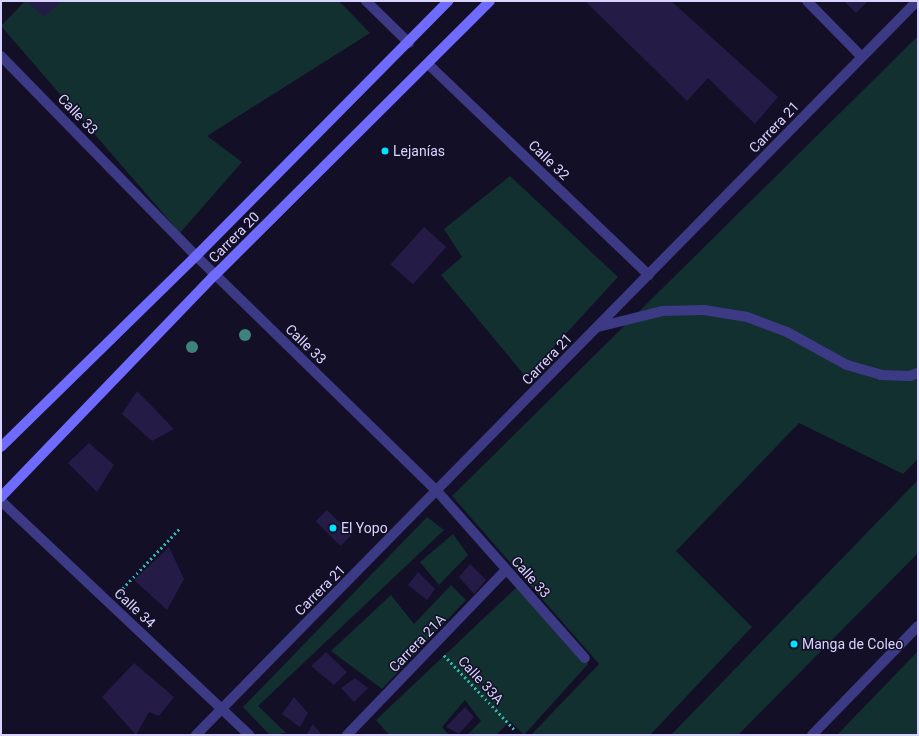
<!DOCTYPE html>
<html>
<head>
<meta charset="utf-8">
<style>
	body { margin:0 }
	#map { position:relative; width:919px; height:736px; overflow:hidden; background:#130f26; font-family:Roboto,sans-serif }
	div>[style] { position:absolute }
	.green>* { inset:0; background:#12302f }
	.building>* { inset:0; background:#241b47; transform-origin:0 0 }
	.path>* { height:2.5px; margin-top:-1.25px; transform-origin:0; background:repeating-linear-gradient(90deg,#2fb8b0 0 2px,transparent 0 5px) }
	.service>* { height:10px; margin:-5px; padding:0 5px; transform-origin:5px; border-radius:5px; background:#3d3a85 }
	.minor>* { height:10px; margin:-5px; padding:0 5px; transform-origin:5px; border-radius:5px; background:#3d3a85 }
	.secondary>* { height:10px; margin:-5px; padding:0 5px; transform-origin:5px; border-radius:5px; background:#6f6bff }
	.trees>* { width:12px; height:12px; margin:-6px; border-radius:50%; background:#3d827b }
	.dots>* { width:11px; height:11px; translate:-50% -50%; box-sizing:border-box; border:2px solid #130f26; border-radius:50% }
	span { translate:-50% -50%; white-space:nowrap; text-align:center; line-height:1.15; -webkit-text-stroke:3px #130f26; paint-order:stroke }
	.street-label { font-size:14px; color:#d9d4ff }
	.poi-label { font-size:14px; color:#d9d4ff }
	.left { translate:0 -50%; text-align:left }
	.frame { position:absolute; inset:0; border:2px solid #d9d4ff; pointer-events:none }
</style>
</head>
<body>
<div id="map">
	<div class="green">
		<div style="clip-path:polygon(25px 1px,339px 1px,370px 33px,207px 136px,242px 162px,180px 233px,1px 26px)"></div>
		<div style="clip-path:polygon(918px 36px,918px 459px,903px 474px,799px 423px,676px 551px,752px 627px,650px 735px,531px 735px,599px 664px,452px 496px)"></div>
		<div style="clip-path:polygon(510px 176px,618px 277px,526px 377px,441px 275px,462px 257px,444px 229px)"></div>
		<div style="clip-path:polygon(918px 480px,918px 553px,738px 735px,671px 735px)"></div>
		<div style="clip-path:polygon(427px 517px,444px 530px,258px 706px,286px 733px,270px 735px,243px 707px)"></div>
		<div style="clip-path:polygon(453px 534px,468px 555px,439px 585px,420px 562px)"></div>
		<div style="clip-path:polygon(451px 585px,466px 600px,382px 689px,331px 651px,391px 595px,414px 624px)"></div>
		<div style="clip-path:polygon(517px 587px,588px 664px,524px 735px,510px 721px,496px 735px,467px 735px,481px 721px,465px 700px,442px 727px,449px 735px,389px 735px,376px 720px)"></div>
		<div style="clip-path:polygon(918px 651px,918px 735px,837px 735px)"></div>
	</div>
	<div class="building">
		<div style="clip-path:polygon(27px 1px,61px 1px,44px 17px)"></div>
		<div style="clip-path:polygon(585px 1px,671px 1px,778px 97px,755px 124px,708px 78px,687px 101px)"></div>
		<div style="clip-path:polygon(844px 1px,868px 1px,856px 13px)"></div>
		<div style="left:424px;top:227px;width:30px;height:50px;rotate:42deg"></div>
		<div style="clip-path:polygon(137px 391px,174px 429px,152px 441px,122px 414px)"></div>
		<div style="clip-path:polygon(89px 443px,114px 465px,97px 492px,68px 463px)"></div>
		<div style="left:327px;top:510px;width:35px;height:16px;rotate:45deg"></div>
		<div style="clip-path:polygon(169px 547px,184px 579px,167px 610px,134px 580px)"></div>
		<div style="clip-path:polygon(470px 564px,486px 580px,474px 594px,459px 577px)"></div>
		<div style="clip-path:polygon(418px 572px,435px 589px,427px 600px,408px 585px)"></div>
		<div style="clip-path:polygon(326px 652px,347px 672px,334px 685px,311px 666px)"></div>
		<div style="clip-path:polygon(134px 663px,174px 697px,159px 716px,149px 712px,136px 735px,102px 697px)"></div>
		<div style="clip-path:polygon(355px 678px,368px 688px,354px 702px,341px 688px)"></div>
		<div style="clip-path:polygon(294px 697px,308px 713px,300px 727px,282px 714px)"></div>
		<div style="clip-path:polygon(465px 707px,474px 717px,459px 734px,446px 727px)"></div>
		<div style="clip-path:polygon(313px 724px,322px 735px,306px 735px)"></div>
	</div>
	<div class="path">
		<div style="left:119px;top:592px;width:88px;rotate:-46.4deg"></div>
		<div style="left:444px;top:655px;width:102px;rotate:46.6deg"></div>
	</div>
	<div class="service">
		<div style="left:598px;top:327px;width:66px;rotate:-14deg"></div>
		<div style="left:662px;top:311px;width:42px;rotate:-1.4deg"></div>
		<div style="left:704px;top:310px;width:44px;rotate:9.2deg"></div>
		<div style="left:747px;top:317px;width:43px;rotate:20.6deg"></div>
		<div style="left:787px;top:332px;width:68px;rotate:28.8deg"></div>
		<div style="left:847px;top:365px;width:35px;rotate:16deg"></div>
		<div style="left:881px;top:375px;width:29px;rotate:2deg"></div>
		<div style="left:910px;top:376px;width:9px;rotate:-21deg"></div>
		<div style="left:812px;top:735px;width:152px;rotate:-45.8deg"></div>
	</div>
	<div class="minor">
		<div style="left:366px;top:1px;width:60px;rotate:44.3deg"></div>
		<div style="left:807px;top:1px;width:78px;rotate:45.5deg"></div>
		<div style="left:1px;top:56px;width:279px;rotate:45.7deg"></div>
		<div style="left:196px;top:256px;width:337px;rotate:44.3deg"></div>
		<div style="left:437px;top:491px;width:223px;rotate:48.5deg"></div>
		<div style="left:429px;top:65px;width:304px;rotate:43.7deg"></div>
		<div style="left:1px;top:501px;width:341px;rotate:43.3deg"></div>
		<div style="left:196px;top:735px;width:1029px;rotate:-45.51deg"></div>
		<div style="left:347px;top:735px;width:229px;rotate:-46.1deg"></div>
	</div>
	<div class="secondary">
		<div style="left:1px;top:447px;width:273px;rotate:-44.4deg"></div>
		<div style="left:196px;top:256px;width:359px;rotate:-45.3deg"></div>
		<div style="left:1px;top:497px;width:308px;rotate:-46.1deg"></div>
		<div style="left:215px;top:275px;width:388px;rotate:-44.9deg"></div>
	</div>
	<div class="trees">
		<div style="left:245px;top:335px"></div>
		<div style="left:192px;top:347px"></div>
	</div>
	<div class="dots">
		<div style="left:385px;top:151px;background:#00e5ff"></div>
		<div style="left:333px;top:528px;background:#00e5ff"></div>
		<div style="left:794px;top:644px;background:#00e5ff"></div>
	</div>
	<div class="street-label">
		<span style="left:78px;top:114px;rotate:46deg">Calle 33</span>
		<span style="left:774px;top:127px;rotate:-46deg">Carrera 21</span>
		<span style="left:549px;top:160px;rotate:44deg">Calle 32</span>
		<span style="left:234px;top:237px;rotate:-45deg">Carrera 20</span>
		<span style="left:306px;top:344px;rotate:44deg">Calle 33</span>
		<span style="left:547px;top:359px;rotate:-46deg">Carrera 21</span>
		<span style="left:531px;top:577px;rotate:48deg">Calle 33</span>
		<span style="left:320px;top:590px;rotate:-45deg">Carrera 21</span>
		<span style="left:135px;top:608px;rotate:43deg">Calle 34</span>
		<span style="left:417px;top:643px;rotate:-46deg">Carrera 21A</span>
		<span style="left:481px;top:680px;rotate:47deg">Calle 33A</span>
	</div>
	<div class="poi-label">
		<span class="left" style="left:393px;top:151px">Lejanías</span>
		<span class="left" style="left:341px;top:528px">El Yopo</span>
		<span class="left" style="left:802px;top:644px">Manga de Coleo</span>
	</div>
	<div class="frame"></div>
</div>
</body>
</html>
